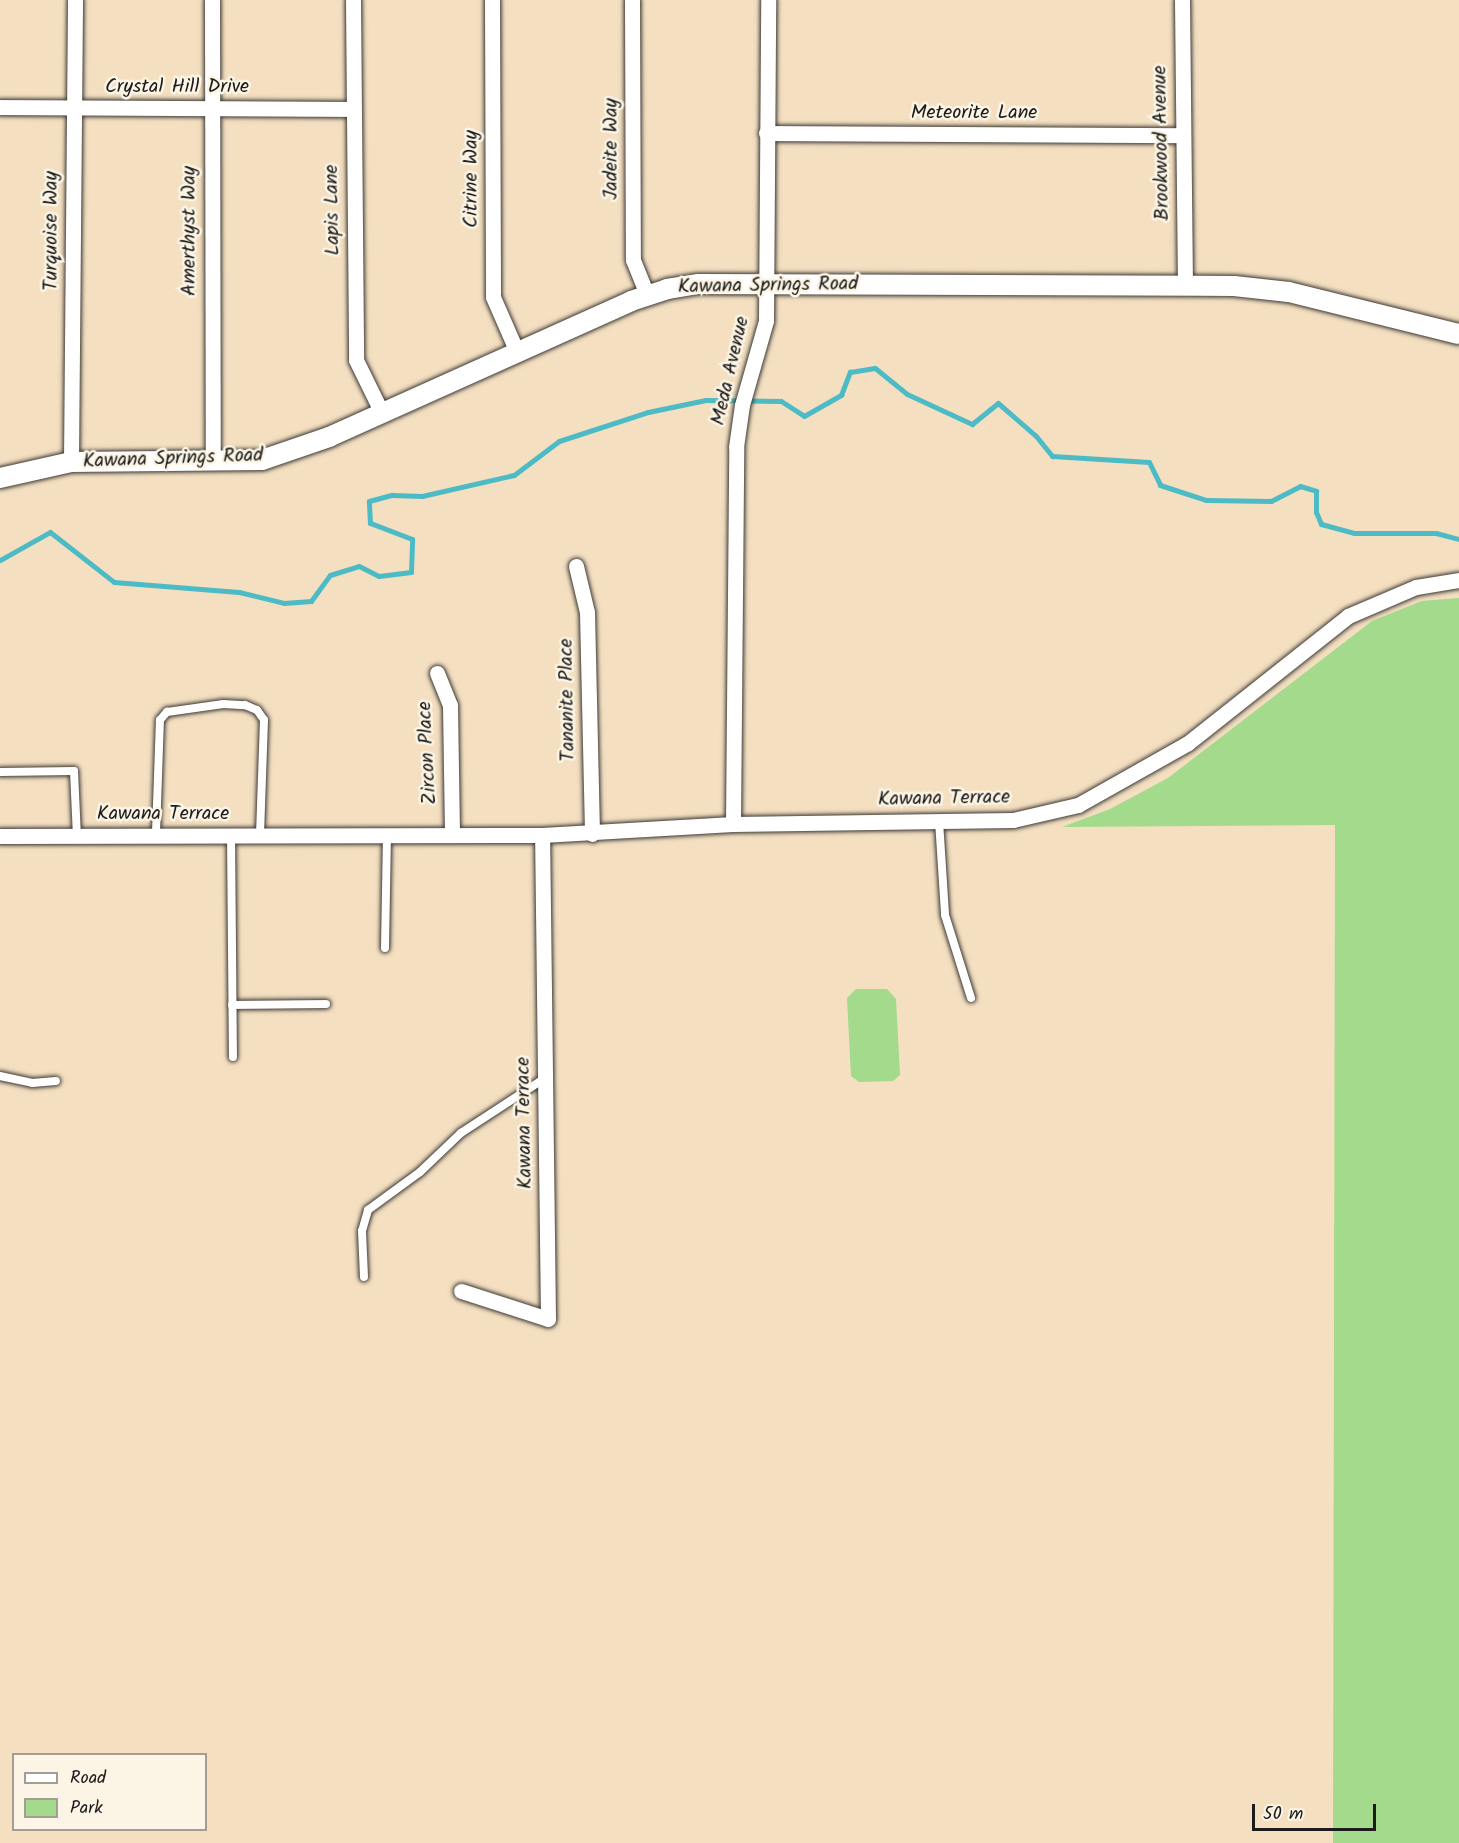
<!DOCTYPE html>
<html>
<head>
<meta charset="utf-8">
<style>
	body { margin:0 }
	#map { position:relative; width:1459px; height:1843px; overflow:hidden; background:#f4dfc1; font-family:Kalam,sans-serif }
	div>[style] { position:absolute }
	.green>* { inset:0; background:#a3da8b }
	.stream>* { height:5px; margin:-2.5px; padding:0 2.5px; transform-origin:2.5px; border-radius:2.5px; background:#4dbbc5 }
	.roads { filter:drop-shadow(0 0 2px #3c3935) drop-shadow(0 0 2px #3c3935) }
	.service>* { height:8px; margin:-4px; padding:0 4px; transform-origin:4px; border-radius:4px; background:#fff }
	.minor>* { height:15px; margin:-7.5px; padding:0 7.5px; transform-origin:7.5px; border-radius:7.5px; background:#fff }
	.tertiary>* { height:20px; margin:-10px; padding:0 10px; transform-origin:10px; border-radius:10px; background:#fff }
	span { translate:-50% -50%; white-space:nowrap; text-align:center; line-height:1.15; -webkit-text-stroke:5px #fcf5e5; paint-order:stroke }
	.street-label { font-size:20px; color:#1c1c1c }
	.legend { position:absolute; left:12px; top:1753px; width:195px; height:78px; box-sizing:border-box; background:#fcf5e5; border:2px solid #a29e95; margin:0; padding:8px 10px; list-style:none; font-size:18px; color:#1c1c1c }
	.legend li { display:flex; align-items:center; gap:12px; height:30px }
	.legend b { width:30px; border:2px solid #a29e95 }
	.scale { position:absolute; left:1252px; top:1804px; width:124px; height:27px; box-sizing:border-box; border:3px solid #1c1c1c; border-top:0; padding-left:8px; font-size:18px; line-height:21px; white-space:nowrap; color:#1c1c1c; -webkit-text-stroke:4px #fcf5e5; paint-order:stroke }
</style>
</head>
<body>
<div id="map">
	<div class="green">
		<div style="clip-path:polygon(1459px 598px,1459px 1843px,1333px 1843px,1335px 825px,1062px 827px,1110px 809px,1168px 778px,1372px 621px,1422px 601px)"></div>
		<div style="clip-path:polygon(856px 989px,887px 989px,896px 999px,900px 1075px,893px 1081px,859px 1082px,851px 1076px,847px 998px)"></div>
	</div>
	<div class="stream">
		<div style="left:0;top:560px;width:57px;rotate:-29.2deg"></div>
		<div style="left:50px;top:532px;width:81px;rotate:38deg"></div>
		<div style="left:114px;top:582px;width:125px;rotate:4.6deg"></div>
		<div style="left:239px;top:592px;width:46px;rotate:13.7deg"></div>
		<div style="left:284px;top:603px;width:27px;rotate:-4deg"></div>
		<div style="left:311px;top:601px;width:32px;rotate:-54deg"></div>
		<div style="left:330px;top:575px;width:30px;rotate:-17deg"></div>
		<div style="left:359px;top:566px;width:22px;rotate:27deg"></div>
		<div style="left:379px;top:576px;width:32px;rotate:-7deg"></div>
		<div style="left:411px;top:572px;width:33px;rotate:-88deg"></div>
		<div style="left:412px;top:539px;width:45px;rotate:-159.1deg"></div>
		<div style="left:370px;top:523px;width:22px;rotate:-93deg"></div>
		<div style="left:369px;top:501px;width:24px;rotate:-15deg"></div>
		<div style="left:392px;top:495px;width:30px;rotate:2deg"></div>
		<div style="left:422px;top:496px;width:94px;rotate:-12.9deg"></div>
		<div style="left:514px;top:475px;width:56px;rotate:-37.1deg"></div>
		<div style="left:559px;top:441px;width:94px;rotate:-18deg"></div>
		<div style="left:648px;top:412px;width:59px;rotate:-11.7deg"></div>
		<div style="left:706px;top:400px;width:75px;rotate:0.8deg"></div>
		<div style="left:781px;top:401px;width:27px;rotate:33deg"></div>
		<div style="left:804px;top:416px;width:43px;rotate:-29.6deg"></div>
		<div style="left:841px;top:395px;width:25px;rotate:-69deg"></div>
		<div style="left:850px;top:372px;width:25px;rotate:-9deg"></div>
		<div style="left:875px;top:368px;width:41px;rotate:39.1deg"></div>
		<div style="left:907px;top:394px;width:72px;rotate:24.8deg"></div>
		<div style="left:972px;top:424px;width:33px;rotate:-39deg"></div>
		<div style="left:998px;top:403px;width:50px;rotate:41deg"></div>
		<div style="left:1036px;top:436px;width:26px;rotate:51deg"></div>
		<div style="left:1052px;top:456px;width:97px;rotate:3.5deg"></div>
		<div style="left:1149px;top:462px;width:25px;rotate:64deg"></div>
		<div style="left:1160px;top:485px;width:48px;rotate:18.1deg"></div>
		<div style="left:1206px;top:500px;width:65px;rotate:0.9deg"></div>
		<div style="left:1271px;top:501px;width:33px;rotate:-27deg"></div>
		<div style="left:1300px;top:486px;width:17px;rotate:17deg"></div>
		<div style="left:1316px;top:491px;width:21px;rotate:90deg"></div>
		<div style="left:1316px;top:512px;width:13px;rotate:67deg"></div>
		<div style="left:1321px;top:524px;width:34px;rotate:15deg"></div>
		<div style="left:1354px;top:533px;width:82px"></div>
		<div style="left:1436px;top:533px;width:24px;rotate:15deg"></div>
	</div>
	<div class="roads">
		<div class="service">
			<div style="left:0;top:772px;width:74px;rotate:-0.8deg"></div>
			<div style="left:74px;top:771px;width:65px;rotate:87.4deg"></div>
			<div style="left:939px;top:821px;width:94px;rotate:86.3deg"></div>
			<div style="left:945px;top:915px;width:87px;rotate:72.6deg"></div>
			<div style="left:156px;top:833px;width:113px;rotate:-88deg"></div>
			<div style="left:160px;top:720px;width:11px;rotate:-49deg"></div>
			<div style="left:167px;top:712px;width:57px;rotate:-8.1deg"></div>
			<div style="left:223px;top:704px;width:22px;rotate:3deg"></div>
			<div style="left:245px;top:705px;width:13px;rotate:23deg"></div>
			<div style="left:257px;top:710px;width:12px;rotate:55deg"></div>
			<div style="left:264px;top:720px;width:114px;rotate:92deg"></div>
			<div style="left:231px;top:834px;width:223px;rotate:89.5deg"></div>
			<div style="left:385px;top:948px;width:113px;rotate:-89deg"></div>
			<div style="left:232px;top:1005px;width:94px;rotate:-0.6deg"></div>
			<div style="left:0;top:1076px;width:33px;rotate:12deg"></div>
			<div style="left:32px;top:1083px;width:24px;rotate:-5deg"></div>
			<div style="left:364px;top:1277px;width:46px;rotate:-92.5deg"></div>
			<div style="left:362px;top:1231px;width:22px;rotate:-74deg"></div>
			<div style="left:368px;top:1210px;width:64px;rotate:-36.2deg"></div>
			<div style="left:420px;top:1172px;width:57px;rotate:-43.6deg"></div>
			<div style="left:461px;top:1133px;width:100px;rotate:-33.2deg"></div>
		</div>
		<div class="minor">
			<div style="left:212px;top:0;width:462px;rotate:89.9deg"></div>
			<div style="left:353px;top:0;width:360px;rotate:89.5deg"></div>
			<div style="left:356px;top:360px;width:59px;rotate:63.9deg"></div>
			<div style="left:492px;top:0;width:297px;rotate:89.8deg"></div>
			<div style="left:493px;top:297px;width:60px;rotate:66.4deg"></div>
			<div style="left:632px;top:0;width:260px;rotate:89.8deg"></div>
			<div style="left:633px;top:260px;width:38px;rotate:68deg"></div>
			<div style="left:1182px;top:0;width:286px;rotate:89.4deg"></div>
			<div style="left:0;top:107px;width:353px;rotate:0.3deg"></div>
			<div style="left:766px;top:133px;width:416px;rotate:0.3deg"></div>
			<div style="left:71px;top:462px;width:462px;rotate:-89.5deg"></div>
			<div style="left:576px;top:566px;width:47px;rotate:76.6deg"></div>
			<div style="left:587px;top:612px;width:222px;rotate:88.7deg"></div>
			<div style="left:437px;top:673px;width:35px;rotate:68deg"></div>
			<div style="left:450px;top:705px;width:128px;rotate:89.1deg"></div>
			<div style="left:733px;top:824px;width:377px;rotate:-89.5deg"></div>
			<div style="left:736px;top:447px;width:42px;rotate:-81.9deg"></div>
			<div style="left:742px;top:405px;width:87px;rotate:-74.1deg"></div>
			<div style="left:766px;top:321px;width:321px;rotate:-89.6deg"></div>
			<div style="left:0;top:836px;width:542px;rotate:-0.11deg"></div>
			<div style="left:542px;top:835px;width:191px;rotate:-3.3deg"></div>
			<div style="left:733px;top:824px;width:280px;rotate:-0.8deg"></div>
			<div style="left:1013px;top:820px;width:67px;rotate:-13deg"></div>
			<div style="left:1078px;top:805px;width:126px;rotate:-29.4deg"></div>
			<div style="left:1188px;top:743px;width:204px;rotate:-38.4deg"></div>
			<div style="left:1348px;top:616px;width:74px;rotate:-23.1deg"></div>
			<div style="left:1416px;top:587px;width:44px;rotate:-9.2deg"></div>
			<div style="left:461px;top:1291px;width:91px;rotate:17.8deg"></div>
			<div style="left:548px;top:1319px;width:484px;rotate:-90.7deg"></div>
		</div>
		<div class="tertiary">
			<div style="left:0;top:478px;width:73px;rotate:-12.7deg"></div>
			<div style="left:71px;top:462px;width:191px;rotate:-0.6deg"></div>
			<div style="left:262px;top:460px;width:71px;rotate:-18.9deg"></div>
			<div style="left:329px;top:437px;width:331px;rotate:-24.2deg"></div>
			<div style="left:631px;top:301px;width:38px;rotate:-18deg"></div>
			<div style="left:667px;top:289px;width:32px;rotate:-9deg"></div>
			<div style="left:699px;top:284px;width:535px;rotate:0.21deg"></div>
			<div style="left:1234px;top:286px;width:55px;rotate:6.2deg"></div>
			<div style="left:1289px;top:292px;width:175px;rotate:13.9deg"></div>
		</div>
	</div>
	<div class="street-label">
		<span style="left:177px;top:87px">Crystal Hill Drive</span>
		<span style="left:974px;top:113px">Meteorite Lane</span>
		<span style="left:1162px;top:143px;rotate:-91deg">Brookwood Avenue</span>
		<span style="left:612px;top:149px;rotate:-90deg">Jadeite Way</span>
		<span style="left:472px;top:179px;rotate:-90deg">Citrine Way</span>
		<span style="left:333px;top:210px;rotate:-91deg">Lapis Lane</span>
		<span style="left:52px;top:231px;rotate:-90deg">Turquoise Way</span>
		<span style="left:190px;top:231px;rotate:-90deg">Amerthyst Way</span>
		<span style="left:768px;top:286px;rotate:-1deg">Kawana Springs Road</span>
		<span style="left:731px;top:371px;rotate:-77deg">Meda Avenue</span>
		<span style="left:173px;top:459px;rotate:-2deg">Kawana Springs Road</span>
		<span style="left:568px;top:700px;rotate:-91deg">Tananite Place</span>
		<span style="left:428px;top:753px;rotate:-93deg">Zircon Place</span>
		<span style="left:944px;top:799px;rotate:-1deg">Kawana Terrace</span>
		<span style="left:163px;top:814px">Kawana Terrace</span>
		<span style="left:525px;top:1123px;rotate:-91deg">Kawana Terrace</span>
	</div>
	<ul class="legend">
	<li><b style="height:8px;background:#fff"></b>Road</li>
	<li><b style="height:16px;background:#a3da8b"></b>Park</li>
	</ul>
	<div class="scale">50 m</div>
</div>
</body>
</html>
